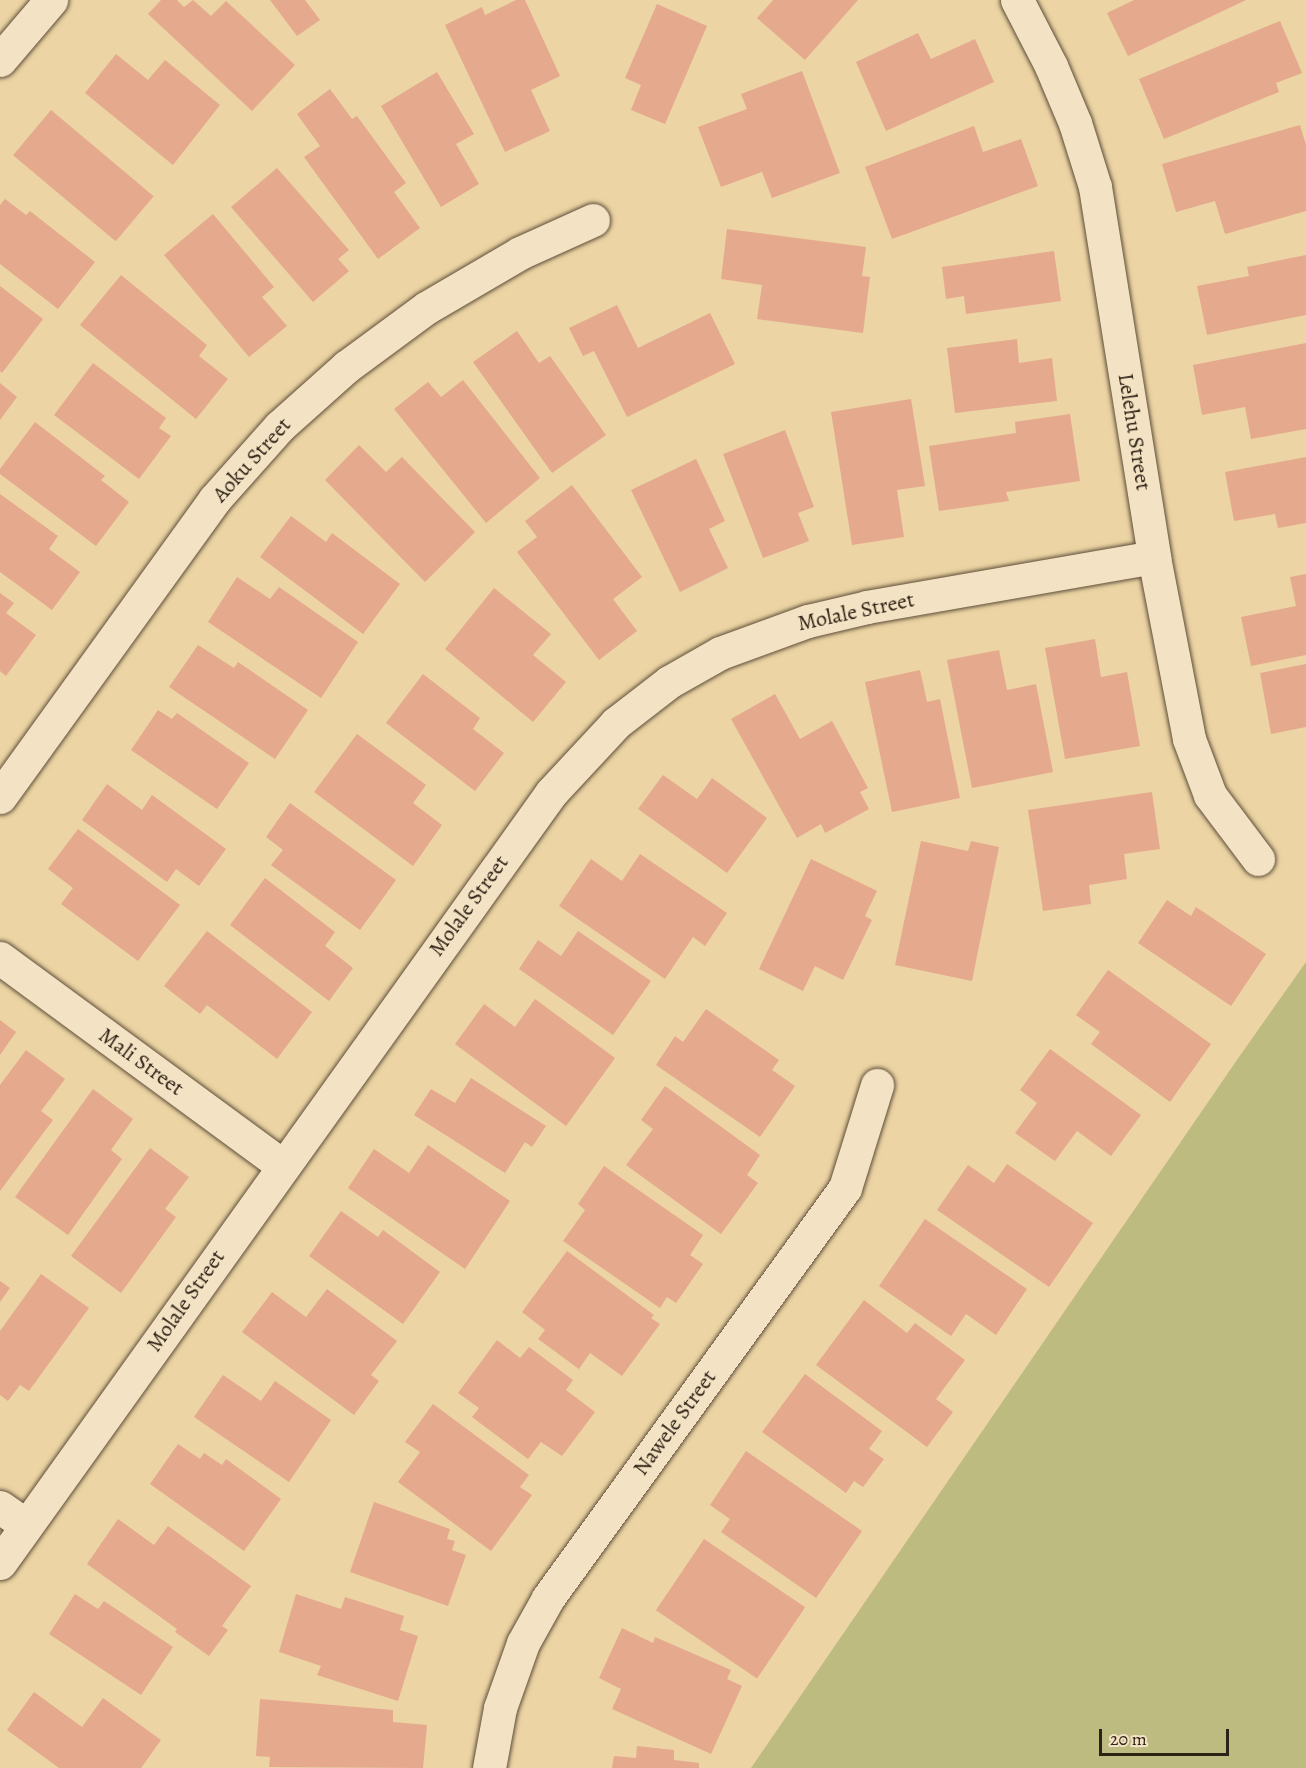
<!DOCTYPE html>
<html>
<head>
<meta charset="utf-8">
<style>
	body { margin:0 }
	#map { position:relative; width:1306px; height:1768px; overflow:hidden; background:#ecd4a4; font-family:Alegreya,serif }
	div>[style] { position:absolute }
	.green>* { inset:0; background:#bebb81 }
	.building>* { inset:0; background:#e5a98e; transform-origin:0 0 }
	.roads { filter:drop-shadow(0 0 2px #5e4e39) drop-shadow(0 0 2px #5e4e39) }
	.minor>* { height:33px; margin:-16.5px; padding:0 16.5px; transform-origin:16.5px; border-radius:16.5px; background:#f3e3c4 }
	span { translate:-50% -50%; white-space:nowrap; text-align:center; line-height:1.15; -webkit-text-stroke:4.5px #f3e3c4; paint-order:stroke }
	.street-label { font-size:22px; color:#2e2115 }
	.scale { position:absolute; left:1099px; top:1729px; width:130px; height:27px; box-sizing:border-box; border:3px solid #2e2115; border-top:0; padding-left:8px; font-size:18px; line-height:21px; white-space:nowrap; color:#2e2115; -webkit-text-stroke:4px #f3e3c4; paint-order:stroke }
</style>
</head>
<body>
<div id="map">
	<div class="green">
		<div style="clip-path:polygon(1306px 962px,1306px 1768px,751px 1768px,1239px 1057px)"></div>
	</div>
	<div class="building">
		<div style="clip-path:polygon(161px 0,177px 0,184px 7px,193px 0,211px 16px,226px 1px,295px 65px,252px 111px,148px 14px)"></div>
		<div style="clip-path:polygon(270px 0,305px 0,320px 20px,297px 36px)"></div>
		<div style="clip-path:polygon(516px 0,525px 0,560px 76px,531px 90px,550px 131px,505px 152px,445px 25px,482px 7px,485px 15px)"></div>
		<div style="clip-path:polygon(773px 0,858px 0,805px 60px,757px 18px)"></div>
		<div style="clip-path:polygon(1134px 0,1246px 0,1128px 56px,1107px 13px)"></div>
		<div style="clip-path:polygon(657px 4px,707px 26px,665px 124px,631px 110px,641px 85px,625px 78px)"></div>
		<div style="clip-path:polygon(1280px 21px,1302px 73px,1276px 83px,1279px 92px,1164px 139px,1139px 79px)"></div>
		<div style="clip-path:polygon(918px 33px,931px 59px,975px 39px,994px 82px,886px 131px,856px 62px)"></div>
		<div style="clip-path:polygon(116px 54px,148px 80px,165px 60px,220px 105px,173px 165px,85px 93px)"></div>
		<div style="clip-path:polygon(802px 71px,840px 173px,772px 198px,762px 172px,721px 187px,698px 127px,747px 109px,741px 94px)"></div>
		<div style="clip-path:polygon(437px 72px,474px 134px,456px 144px,479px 184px,441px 207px,381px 106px)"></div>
		<div style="clip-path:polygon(330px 89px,352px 119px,357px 116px,406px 183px,394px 192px,420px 228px,378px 259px,304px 157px,320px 146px,297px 114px)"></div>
		<div style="left:51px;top:110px;width:134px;height:59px;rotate:40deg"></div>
		<div style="clip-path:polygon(1300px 125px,1306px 145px,1306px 211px,1225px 234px,1215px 201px,1176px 212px,1162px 164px)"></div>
		<div style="clip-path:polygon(974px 126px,983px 152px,1021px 139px,1038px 186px,892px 239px,865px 167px)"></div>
		<div style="clip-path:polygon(277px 168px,349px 250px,338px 259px,349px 271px,313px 302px,231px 207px)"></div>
		<div style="clip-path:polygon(5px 199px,26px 215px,30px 211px,95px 262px,58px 309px,0 264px,0 205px)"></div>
		<div style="clip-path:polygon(213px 214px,274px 287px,262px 297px,287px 326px,249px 357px,164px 255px)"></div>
		<div style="clip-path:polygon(727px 229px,866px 247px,862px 276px,870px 277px,863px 333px,757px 319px,762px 285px,721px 279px)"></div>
		<div style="clip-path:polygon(1054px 251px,1061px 301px,966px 314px,964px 296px,946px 299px,942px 267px)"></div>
		<div style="clip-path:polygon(1306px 255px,1306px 315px,1207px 335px,1197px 286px,1249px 276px,1247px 267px)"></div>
		<div style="clip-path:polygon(121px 275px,207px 345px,199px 356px,228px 379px,196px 419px,80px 325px)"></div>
		<div style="clip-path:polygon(0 286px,43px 319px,2px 373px,0 371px)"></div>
		<div style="clip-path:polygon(617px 305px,638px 348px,710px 313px,735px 364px,627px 417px,594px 351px,583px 356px,569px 328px)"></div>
		<div style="clip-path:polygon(517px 331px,539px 363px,550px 356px,606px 435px,552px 473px,473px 362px)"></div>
		<div style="clip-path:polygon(1017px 339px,1019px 363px,1052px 358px,1057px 401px,955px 413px,947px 348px)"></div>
		<div style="clip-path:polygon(1306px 343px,1306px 429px,1251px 439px,1245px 407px,1202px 415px,1193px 365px)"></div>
		<div style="clip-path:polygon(93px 363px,166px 418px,159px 428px,171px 436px,139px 479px,54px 415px)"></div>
		<div style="clip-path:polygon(463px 380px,540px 478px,486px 523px,394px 409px,428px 382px,441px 397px)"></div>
		<div style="clip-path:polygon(0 383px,17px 397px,0 420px)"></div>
		<div style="clip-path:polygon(911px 399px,925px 486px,897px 490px,904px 537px,852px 545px,831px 412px)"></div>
		<div style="clip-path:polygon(1070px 414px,1080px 481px,1006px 492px,1009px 501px,939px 511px,929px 446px,1016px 433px,1015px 422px)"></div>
		<div style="clip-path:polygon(35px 422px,105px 476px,101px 480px,129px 502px,96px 546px,0 474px,0 469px)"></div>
		<div style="clip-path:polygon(785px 430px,814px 507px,798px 513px,809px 541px,763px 558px,723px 454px)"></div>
		<div style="clip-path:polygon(359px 445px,386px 472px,402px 457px,475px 532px,425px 582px,325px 480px)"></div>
		<div style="clip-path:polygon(1306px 457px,1306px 523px,1278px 528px,1275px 514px,1234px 521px,1225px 472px)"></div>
		<div style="clip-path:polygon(696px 459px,725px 521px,709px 529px,728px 568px,680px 592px,631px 490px)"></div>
		<div style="clip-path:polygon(572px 485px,642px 577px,613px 599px,637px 631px,599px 660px,517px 552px,537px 537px,525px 521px)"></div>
		<div style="clip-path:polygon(0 494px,58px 536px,49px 549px,80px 572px,52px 610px,0 572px)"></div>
		<div style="clip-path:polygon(291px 516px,326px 542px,332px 533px,400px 584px,363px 634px,260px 557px)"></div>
		<div style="clip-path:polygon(1306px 574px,1306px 655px,1251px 666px,1241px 617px,1296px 606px,1290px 577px)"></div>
		<div style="clip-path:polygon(237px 577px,270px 599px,279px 587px,358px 642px,321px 698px,208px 622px)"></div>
		<div style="clip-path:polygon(494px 588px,551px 634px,533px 655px,566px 682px,533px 722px,445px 649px)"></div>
		<div style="clip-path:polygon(0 593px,14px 603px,6px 613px,36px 635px,6px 676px,0 671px)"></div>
		<div style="clip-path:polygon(1095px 639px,1101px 677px,1127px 672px,1140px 746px,1065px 759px,1045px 648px)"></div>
		<div style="clip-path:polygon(198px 645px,234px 668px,238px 662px,308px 710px,275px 759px,169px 687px)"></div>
		<div style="clip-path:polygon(999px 650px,1007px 690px,1036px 684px,1053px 772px,972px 788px,947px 660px)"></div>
		<div style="clip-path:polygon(1306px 664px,1306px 727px,1271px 734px,1260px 673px)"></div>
		<div style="clip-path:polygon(920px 670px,927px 702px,940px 699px,960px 798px,892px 812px,865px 682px)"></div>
		<div style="clip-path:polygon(423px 674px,480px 718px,473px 729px,504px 753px,475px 791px,386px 723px)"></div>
		<div style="clip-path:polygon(775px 694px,800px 739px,832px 721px,868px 788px,860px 792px,869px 809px,825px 833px,821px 824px,797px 838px,731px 719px)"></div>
		<div style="clip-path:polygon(158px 710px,172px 719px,177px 713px,249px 763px,217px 809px,131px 750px)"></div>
		<div style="clip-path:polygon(357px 734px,426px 785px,413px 803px,442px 825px,413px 866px,314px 792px)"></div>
		<div style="clip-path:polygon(663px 775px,697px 799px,712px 778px,767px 818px,727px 873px,638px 809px)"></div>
		<div style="clip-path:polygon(107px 784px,142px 810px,152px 795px,226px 849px,199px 886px,176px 869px,167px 882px,82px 820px)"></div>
		<div style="clip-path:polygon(1152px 792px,1160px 849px,1124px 854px,1127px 879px,1089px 885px,1091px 904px,1043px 911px,1028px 810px)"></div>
		<div style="clip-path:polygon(290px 803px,396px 880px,360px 930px,271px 865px,283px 850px,266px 837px)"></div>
		<div style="clip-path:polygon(78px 829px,180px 905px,138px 961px,61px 904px,73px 888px,48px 869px)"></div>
		<div style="clip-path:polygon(921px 841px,968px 851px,971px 841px,999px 847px,972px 981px,895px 965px)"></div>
		<div style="clip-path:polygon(640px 854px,727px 913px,705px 946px,693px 937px,665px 979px,559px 906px,591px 859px,622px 881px)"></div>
		<div style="clip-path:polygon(811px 859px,877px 891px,865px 916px,872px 920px,843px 980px,815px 966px,803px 991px,759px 969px)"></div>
		<div style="clip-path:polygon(265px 878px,335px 932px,325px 946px,353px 968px,329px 1001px,230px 925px)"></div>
		<div style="clip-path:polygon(1167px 900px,1191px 916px,1196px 907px,1266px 954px,1231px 1006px,1138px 943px)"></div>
		<div style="clip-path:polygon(207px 931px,312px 1012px,277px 1059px,207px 1005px,200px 1014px,164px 986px)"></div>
		<div style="clip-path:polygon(578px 931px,651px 981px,613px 1035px,519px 969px,538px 940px,561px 956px)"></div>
		<div style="clip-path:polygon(1108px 970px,1211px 1044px,1170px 1102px,1091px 1044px,1100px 1032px,1076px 1015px)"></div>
		<div style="clip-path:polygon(535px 999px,615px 1058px,566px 1126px,455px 1044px,484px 1004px,515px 1027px)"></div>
		<div style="clip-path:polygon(706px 1009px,779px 1060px,772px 1070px,795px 1086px,760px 1137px,656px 1065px,675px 1036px,683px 1042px)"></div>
		<div style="clip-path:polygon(0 1020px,16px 1032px,0 1055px)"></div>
		<div style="clip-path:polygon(1050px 1049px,1141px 1115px,1111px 1156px,1077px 1131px,1055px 1161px,1015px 1133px,1037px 1103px,1020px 1090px)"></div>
		<div style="clip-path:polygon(26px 1050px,65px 1079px,41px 1111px,53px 1120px,0 1191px,0 1085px)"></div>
		<div style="clip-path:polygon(471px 1078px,546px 1126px,532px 1147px,525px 1142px,505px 1173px,414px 1115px,431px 1089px,455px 1103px)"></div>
		<div style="clip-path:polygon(665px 1086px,760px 1155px,747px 1175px,758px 1183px,721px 1234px,626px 1165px,653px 1129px,641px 1120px)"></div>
		<div style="clip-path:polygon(93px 1089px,133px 1119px,111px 1150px,122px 1159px,68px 1235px,15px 1197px)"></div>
		<div style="clip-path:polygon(428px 1145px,510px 1201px,465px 1269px,348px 1188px,374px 1149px,409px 1173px)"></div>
		<div style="clip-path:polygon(150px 1148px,189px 1177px,165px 1209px,176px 1217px,121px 1293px,71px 1256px)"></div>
		<div style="clip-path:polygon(1007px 1164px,1093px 1223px,1049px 1287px,937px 1210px,968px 1165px,994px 1183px)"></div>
		<div style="clip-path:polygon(604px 1166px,703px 1235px,690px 1255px,703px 1264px,676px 1303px,667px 1297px,660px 1308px,563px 1241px,585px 1210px,578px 1204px)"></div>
		<div style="clip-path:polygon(341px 1211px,378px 1237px,383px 1230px,440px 1272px,403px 1324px,309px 1256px)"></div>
		<div style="clip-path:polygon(925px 1219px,1027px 1289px,996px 1335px,966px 1314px,951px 1336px,879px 1286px)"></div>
		<div style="clip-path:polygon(567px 1251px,654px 1315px,651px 1318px,660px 1324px,622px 1376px,590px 1353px,579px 1369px,538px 1339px,545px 1330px,522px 1312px)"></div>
		<div style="clip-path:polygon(41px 1274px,89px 1308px,29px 1391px,20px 1385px,8px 1401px,0 1395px,0 1331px)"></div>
		<div style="clip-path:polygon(0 1281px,10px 1288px,0 1302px)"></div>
		<div style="clip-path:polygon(327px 1289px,397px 1341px,371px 1375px,379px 1381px,354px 1415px,242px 1332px,272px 1292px,306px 1317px)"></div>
		<div style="clip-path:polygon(864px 1300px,907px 1333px,915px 1323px,965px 1360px,936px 1399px,953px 1412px,927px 1447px,816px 1365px)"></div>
		<div style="clip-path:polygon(497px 1340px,520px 1358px,529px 1347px,573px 1380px,566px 1390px,595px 1412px,562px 1456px,541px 1442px,528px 1459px,472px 1417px,479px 1408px,458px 1393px)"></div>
		<div style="clip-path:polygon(805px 1374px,882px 1431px,869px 1449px,884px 1459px,863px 1487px,854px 1481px,846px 1493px,762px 1432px)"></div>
		<div style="clip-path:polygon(223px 1375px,261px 1401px,275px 1381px,331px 1420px,289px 1482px,194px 1417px)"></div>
		<div style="clip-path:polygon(433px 1404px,529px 1475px,520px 1487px,532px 1495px,491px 1551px,398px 1482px,420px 1452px,405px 1442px)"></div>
		<div style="clip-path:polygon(178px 1444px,200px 1459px,204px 1453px,222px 1465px,226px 1459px,281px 1499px,244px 1551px,150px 1484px)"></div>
		<div style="clip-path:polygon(746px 1451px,862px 1531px,816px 1598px,721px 1532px,730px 1519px,710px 1505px)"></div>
		<div style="clip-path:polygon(374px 1502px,450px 1529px,447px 1539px,455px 1541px,452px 1550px,466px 1555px,448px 1606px,350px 1572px)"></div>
		<div style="clip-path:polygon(118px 1519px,154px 1545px,168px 1526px,251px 1586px,222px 1626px,228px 1630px,209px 1656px,175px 1632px,177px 1629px,87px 1564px)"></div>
		<div style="left:704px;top:1539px;width:122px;height:86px;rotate:34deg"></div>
		<div style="clip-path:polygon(75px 1594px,98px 1609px,104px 1601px,173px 1647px,141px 1695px,49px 1634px)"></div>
		<div style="clip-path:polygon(296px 1594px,341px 1609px,345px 1597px,404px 1616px,400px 1630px,418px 1636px,398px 1701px,317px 1675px,321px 1666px,279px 1652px)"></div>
		<div style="clip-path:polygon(622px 1628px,653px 1643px,655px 1637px,731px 1670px,727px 1679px,742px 1686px,711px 1754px,612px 1709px,621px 1689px,599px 1678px)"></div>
		<div style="clip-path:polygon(34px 1692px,82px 1727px,103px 1698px,161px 1740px,141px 1768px,59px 1768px,7px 1730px)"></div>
		<div style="clip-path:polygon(260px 1699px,393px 1710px,393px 1722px,427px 1725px,423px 1768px,269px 1767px,270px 1757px,256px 1756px)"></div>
		<div style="clip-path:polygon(637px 1746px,674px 1750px,674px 1760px,699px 1763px,699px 1768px,612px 1768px,614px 1756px,636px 1758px)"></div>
	</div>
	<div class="roads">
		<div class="minor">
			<div style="left:1017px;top:0;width:74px;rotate:62.7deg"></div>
			<div style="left:1051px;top:66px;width:62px;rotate:67.2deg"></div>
			<div style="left:1075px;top:123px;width:67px;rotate:72.6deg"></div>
			<div style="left:1095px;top:187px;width:375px;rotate:80.9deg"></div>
			<div style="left:1154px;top:557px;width:185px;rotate:79.1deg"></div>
			<div style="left:1189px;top:739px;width:60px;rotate:69.4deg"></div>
			<div style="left:1210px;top:795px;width:80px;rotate:53.1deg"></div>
			<div style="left:0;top:60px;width:79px;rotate:-49.6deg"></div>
			<div style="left:0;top:797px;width:366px;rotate:-54.2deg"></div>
			<div style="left:214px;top:500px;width:99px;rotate:-48.3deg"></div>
			<div style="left:280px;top:426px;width:89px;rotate:-41.8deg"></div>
			<div style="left:346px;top:367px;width:99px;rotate:-36.4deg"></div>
			<div style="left:426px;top:308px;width:109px;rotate:-30.3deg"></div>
			<div style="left:520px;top:253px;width:80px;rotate:-24.3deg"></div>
			<div style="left:0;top:958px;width:350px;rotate:36.3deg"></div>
			<div style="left:0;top:1507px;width:32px;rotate:35deg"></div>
			<div style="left:0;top:1563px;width:947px;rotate:-54.41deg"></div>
			<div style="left:551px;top:793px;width:96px;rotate:-47.1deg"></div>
			<div style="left:616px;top:723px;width:67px;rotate:-37.7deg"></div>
			<div style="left:669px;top:682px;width:59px;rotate:-29.6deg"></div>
			<div style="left:720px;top:653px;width:94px;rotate:-20deg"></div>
			<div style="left:808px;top:621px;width:61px;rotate:-13.3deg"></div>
			<div style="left:867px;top:607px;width:291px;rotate:-9.9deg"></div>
			<div style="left:489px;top:1768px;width:61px;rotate:-79.6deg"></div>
			<div style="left:500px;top:1708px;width:69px;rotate:-70.5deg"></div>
			<div style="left:523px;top:1643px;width:51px;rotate:-60.9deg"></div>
			<div style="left:548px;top:1598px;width:506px;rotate:-54.08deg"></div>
			<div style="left:845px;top:1188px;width:108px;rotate:-72.7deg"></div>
		</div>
	</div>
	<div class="street-label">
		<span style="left:1134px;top:432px;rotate:81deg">Lelehu Street</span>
		<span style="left:252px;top:460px;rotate:-48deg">Aoku Street</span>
		<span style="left:856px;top:612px;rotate:-12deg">Molale Street</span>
		<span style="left:469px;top:906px;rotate:-54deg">Molale Street</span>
		<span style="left:141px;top:1062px;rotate:36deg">Mali Street</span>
		<span style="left:186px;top:1301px;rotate:-55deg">Molale Street</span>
		<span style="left:675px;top:1423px;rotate:-54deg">Nawele Street</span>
	</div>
	<div class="scale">20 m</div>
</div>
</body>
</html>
